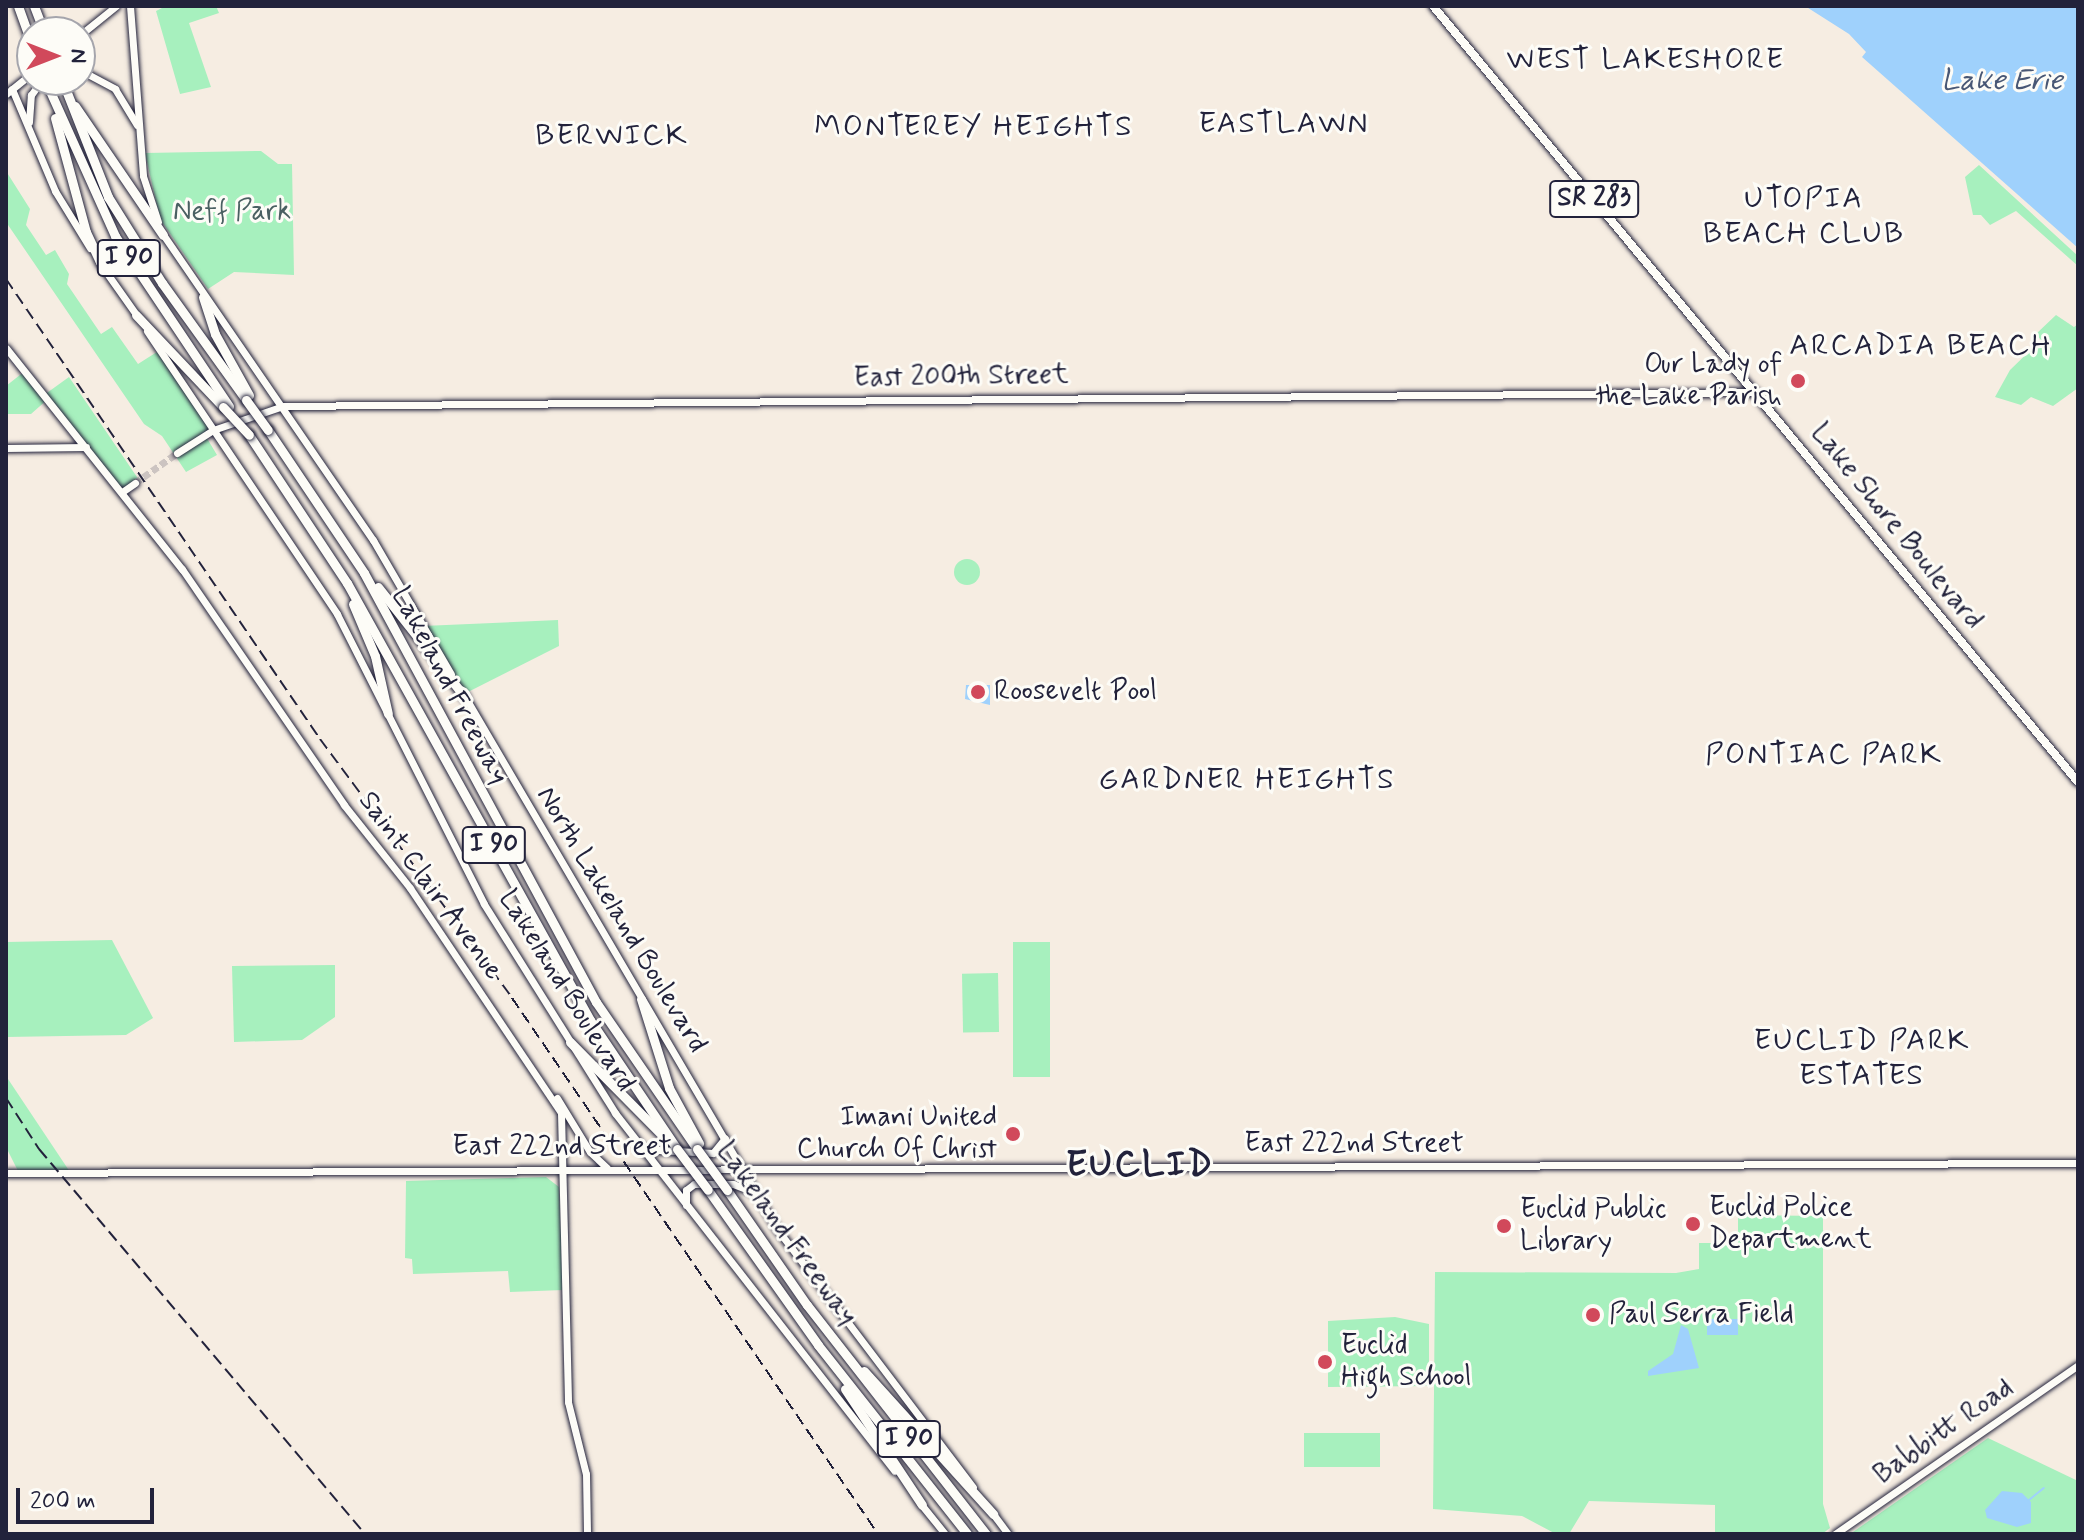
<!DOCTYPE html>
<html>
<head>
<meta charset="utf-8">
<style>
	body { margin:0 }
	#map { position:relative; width:2084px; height:1540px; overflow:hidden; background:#f6ede2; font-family:Mynerve,sans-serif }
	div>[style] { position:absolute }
	.green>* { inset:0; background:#a7f0be; transform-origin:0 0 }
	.round { border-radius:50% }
	.water>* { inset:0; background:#9fd1fc; transform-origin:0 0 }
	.stream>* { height:2px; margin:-1px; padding:0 1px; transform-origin:1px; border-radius:1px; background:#9fd1fc }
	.secondary-tunnel>* { height:7px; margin-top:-3.5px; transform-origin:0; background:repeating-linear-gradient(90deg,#ccc4c1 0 7px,transparent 0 10.5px) }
	.roads { filter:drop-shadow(0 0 2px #22223b) drop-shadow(0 0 2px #22223b) }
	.secondary>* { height:7px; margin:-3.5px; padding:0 3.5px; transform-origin:3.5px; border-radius:3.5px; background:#fdfcf7 }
	.primary>* { height:8px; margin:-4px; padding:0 4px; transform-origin:4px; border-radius:4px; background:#fdfcf7 }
	.highway>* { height:9px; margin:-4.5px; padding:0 4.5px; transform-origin:4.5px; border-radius:4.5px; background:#fdfcf7 }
	.rail>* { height:2px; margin-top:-1px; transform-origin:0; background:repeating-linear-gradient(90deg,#22223b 0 12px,transparent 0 18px) }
	.bridges { filter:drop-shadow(0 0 2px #22223b) drop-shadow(0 0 2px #22223b) }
	.highway-bridge>* { height:9px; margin:-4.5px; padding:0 4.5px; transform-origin:4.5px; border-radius:4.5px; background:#fdfcf7 }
	.dots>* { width:22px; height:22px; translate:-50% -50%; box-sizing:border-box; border:4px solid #fdfcf7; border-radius:50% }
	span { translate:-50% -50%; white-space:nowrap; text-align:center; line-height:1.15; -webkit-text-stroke:6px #fdfcf7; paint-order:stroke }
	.shield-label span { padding:2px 6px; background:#fdfcf7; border:2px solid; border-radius:6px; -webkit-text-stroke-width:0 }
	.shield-label { font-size:26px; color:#22223b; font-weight:700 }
	.park-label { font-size:28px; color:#4a6062 }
	.poi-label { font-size:28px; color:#22223b }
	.right { translate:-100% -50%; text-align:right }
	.left { translate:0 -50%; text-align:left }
	.street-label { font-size:28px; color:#22223b }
	.neighbourhood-label { font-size:30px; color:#22223b; letter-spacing:2px }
	.water-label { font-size:30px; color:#485775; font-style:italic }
	.district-label { font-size:36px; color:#22223b; font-weight:700; letter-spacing:2px }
	.frame { position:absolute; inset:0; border:8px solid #22223b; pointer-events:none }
	.north { position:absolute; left:16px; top:16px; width:80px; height:80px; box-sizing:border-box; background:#fdfcf7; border:2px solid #a5a5ac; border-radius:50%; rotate:90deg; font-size:22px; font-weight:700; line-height:32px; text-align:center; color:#22223b }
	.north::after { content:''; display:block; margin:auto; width:28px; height:36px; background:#d1495b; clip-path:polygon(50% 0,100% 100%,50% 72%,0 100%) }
	.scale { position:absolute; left:16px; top:1488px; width:138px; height:36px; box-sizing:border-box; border:4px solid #22223b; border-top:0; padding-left:10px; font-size:24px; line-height:28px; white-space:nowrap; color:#22223b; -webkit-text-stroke:6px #fdfcf7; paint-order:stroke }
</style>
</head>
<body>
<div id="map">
	<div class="green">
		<div style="clip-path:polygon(166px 6px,216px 6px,219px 13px,189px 23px,211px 87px,180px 94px,156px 11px)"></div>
		<div style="clip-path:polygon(261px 151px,278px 164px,292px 164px,294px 275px,234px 272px,208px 289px,160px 219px,145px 153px)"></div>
		<div style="clip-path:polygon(1979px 165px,2078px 256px,2078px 266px,2016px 211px,1990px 225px,1981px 215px,1973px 215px,1965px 177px)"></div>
		<div style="clip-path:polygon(6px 171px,30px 209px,26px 225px,46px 255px,55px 250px,69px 274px,67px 284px,101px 334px,112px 327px,138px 364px,160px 350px,213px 430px,205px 435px,217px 455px,186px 472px,162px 436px,144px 424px,6px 222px)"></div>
		<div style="clip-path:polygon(2056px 315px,2074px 327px,2078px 324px,2078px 388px,2053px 406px,2031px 397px,2021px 405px,1995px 397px,2010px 370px,2041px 340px,2036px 334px)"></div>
		<div style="clip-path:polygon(25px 371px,44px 395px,69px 377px,139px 480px,122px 492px,48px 399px,31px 414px,6px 414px,6px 386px)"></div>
		<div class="round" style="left:954px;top:559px;width:26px;height:26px"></div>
		<div style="clip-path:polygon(558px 620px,559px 646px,462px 695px,423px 626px)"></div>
		<div style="clip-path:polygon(112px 940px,153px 1018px,126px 1035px,6px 1037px,6px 942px)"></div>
		<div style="left:1013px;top:942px;width:37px;height:135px"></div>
		<div style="clip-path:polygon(335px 965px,335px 1017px,302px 1040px,234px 1042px,232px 966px)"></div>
		<div style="left:998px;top:973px;width:59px;height:36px;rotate:89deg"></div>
		<div style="clip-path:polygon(6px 1076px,70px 1172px,19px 1173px,6px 1147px)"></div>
		<div style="clip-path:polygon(546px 1177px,559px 1187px,563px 1290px,510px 1292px,508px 1271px,413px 1274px,412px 1259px,405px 1258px,406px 1181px)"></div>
		<div style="clip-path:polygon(1738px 1215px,1823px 1216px,1823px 1504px,1830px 1528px,1822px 1534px,1715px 1534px,1715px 1505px,1589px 1501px,1569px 1534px,1556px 1534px,1522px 1516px,1433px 1509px,1435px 1272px,1676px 1273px,1699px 1269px,1699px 1243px,1738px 1243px)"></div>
		<div style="clip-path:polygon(1395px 1317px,1429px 1324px,1429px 1386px,1328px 1387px,1328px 1321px)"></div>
		<div style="left:1304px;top:1433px;width:76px;height:34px"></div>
		<div style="clip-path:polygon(1988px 1438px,2078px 1481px,2078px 1534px,1850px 1534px)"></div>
	</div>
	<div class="water">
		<div style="clip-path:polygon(1805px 6px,2078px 6px,2078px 248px,1862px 57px,1866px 52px,1849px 34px)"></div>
		<div style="clip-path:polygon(966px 685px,990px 685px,990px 705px,965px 699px)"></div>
		<div style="left:1738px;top:1319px;width:16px;height:31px;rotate:90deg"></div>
		<div style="clip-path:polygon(1681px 1325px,1688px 1329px,1699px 1368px,1648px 1376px,1648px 1371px,1673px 1354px)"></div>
		<div style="clip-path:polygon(2002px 1491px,2022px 1493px,2031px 1502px,2031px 1523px,2017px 1527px,1987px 1518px,1985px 1510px)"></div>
	</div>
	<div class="stream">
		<div style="left:2029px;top:1500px;width:19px;rotate:-39deg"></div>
	</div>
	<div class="secondary-tunnel">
		<div style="left:135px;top:483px;width:52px;rotate:-35.5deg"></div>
	</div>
	<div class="roads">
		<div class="secondary">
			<div style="left:130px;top:6px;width:170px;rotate:85.6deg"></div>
			<div style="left:143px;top:176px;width:48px;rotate:71.9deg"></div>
			<div style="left:80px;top:35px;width:46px;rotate:-38.9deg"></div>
			<div style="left:80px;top:70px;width:40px;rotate:28deg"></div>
			<div style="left:115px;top:89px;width:42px;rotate:58.6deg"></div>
			<div style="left:12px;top:89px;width:111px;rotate:67.1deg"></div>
			<div style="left:55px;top:191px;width:67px;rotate:58.4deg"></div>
			<div style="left:6px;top:94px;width:33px;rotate:-39deg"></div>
			<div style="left:29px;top:122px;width:27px;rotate:-86deg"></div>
			<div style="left:31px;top:95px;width:19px;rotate:-54deg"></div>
			<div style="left:162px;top:233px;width:373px;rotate:55.5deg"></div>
			<div style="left:373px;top:540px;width:155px;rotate:59.8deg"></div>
			<div style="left:99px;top:262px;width:67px;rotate:54.7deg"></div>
			<div style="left:147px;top:331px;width:341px;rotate:56.1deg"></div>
			<div style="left:337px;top:614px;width:325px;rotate:63.1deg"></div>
			<div style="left:484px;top:904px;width:247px;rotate:57.9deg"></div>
			<div style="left:615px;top:1113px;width:454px;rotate:52deg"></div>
			<div style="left:6px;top:348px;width:283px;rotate:51.5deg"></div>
			<div style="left:182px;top:569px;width:286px;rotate:55.5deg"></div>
			<div style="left:344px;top:805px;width:106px;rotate:51.5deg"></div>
			<div style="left:410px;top:888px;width:271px;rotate:56.1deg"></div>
			<div style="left:561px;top:1113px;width:289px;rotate:88.6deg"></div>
			<div style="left:568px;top:1402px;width:74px;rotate:76deg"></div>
			<div style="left:586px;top:1474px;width:60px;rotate:89deg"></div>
			<div style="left:6px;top:448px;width:80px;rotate:-0.7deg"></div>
			<div style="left:177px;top:453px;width:43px;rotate:-32.6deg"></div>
			<div style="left:213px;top:430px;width:74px;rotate:-18.9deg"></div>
			<div style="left:283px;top:406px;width:1473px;rotate:-0.54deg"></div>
			<div style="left:122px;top:492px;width:16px;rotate:-35deg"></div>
			<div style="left:464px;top:695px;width:619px;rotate:59.62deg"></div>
			<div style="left:777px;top:1229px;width:324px;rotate:52.8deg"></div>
			<div style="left:557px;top:1098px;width:63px;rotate:58.6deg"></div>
			<div style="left:590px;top:1152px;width:23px;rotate:43deg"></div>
			<div style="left:640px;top:1149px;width:73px;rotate:3.1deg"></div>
			<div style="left:713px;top:1153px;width:19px;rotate:-51deg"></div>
			<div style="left:6px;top:1173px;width:2072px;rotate:-0.28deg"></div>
			<div style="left:686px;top:1205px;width:15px;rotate:-90deg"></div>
			<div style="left:686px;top:1190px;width:10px;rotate:-37deg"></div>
			<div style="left:694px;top:1184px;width:39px"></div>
			<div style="left:733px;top:1184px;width:22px;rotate:21deg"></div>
			<div style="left:920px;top:1503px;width:40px;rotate:51deg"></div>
			<div style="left:990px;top:1510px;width:30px;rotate:53deg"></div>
			<div style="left:1835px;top:1534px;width:296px;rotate:-34.8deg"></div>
		</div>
		<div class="primary">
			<div style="left:1433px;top:6px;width:1009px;rotate:50.27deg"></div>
		</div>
		<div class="highway">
			<div style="left:18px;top:6px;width:41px;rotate:70.3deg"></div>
			<div style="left:34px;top:6px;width:28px;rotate:69deg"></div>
			<div style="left:45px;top:80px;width:171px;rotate:65.8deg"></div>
			<div style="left:115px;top:236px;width:205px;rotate:56.2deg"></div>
			<div style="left:62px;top:80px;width:126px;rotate:68.5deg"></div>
			<div style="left:108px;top:197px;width:102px;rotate:57.9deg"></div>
			<div style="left:162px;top:283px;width:144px;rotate:54.3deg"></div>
			<div style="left:75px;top:106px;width:156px;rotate:55.7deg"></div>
			<div style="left:55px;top:118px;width:118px;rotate:74.8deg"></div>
			<div style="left:86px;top:232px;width:35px;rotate:65deg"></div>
			<div style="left:203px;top:297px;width:39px;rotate:72deg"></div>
			<div style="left:215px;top:334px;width:70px;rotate:60.9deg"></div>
			<div style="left:136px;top:315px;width:127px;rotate:46.6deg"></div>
			<div style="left:268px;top:430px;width:172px;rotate:56.1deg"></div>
			<div style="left:364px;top:573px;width:488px;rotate:61.6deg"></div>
			<div style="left:596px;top:1002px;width:178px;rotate:55.5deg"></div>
			<div style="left:249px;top:435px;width:178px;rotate:56.5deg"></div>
			<div style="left:347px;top:583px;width:500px;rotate:60.92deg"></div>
			<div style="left:590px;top:1020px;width:156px;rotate:56deg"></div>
			<div style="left:378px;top:587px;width:140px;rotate:51.7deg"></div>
			<div style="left:353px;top:604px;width:56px;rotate:67.1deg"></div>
			<div style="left:375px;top:656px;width:59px;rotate:77.4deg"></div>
			<div style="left:641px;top:999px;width:93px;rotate:72.5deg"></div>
			<div style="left:669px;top:1088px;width:63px;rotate:61.4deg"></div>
			<div style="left:570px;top:1042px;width:128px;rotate:45.3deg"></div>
			<div style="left:708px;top:1190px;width:190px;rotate:54.6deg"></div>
			<div style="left:818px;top:1345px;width:241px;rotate:51.7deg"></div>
			<div style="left:727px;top:1190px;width:140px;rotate:55.2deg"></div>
			<div style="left:807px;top:1305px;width:291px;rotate:52deg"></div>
			<div style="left:864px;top:1371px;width:193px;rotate:47.9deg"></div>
			<div style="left:845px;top:1389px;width:139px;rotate:56.4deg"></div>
		</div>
	</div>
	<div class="rail">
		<div style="left:6px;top:279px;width:557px;rotate:55.68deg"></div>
		<div style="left:320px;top:739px;width:322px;rotate:53.4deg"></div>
		<div style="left:512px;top:998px;width:649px;rotate:55.67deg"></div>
		<div style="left:6px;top:1098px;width:61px;rotate:57.1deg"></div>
		<div style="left:39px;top:1149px;width:504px;rotate:49.74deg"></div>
	</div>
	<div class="bridges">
		<div class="highway-bridge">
			<div style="left:246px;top:400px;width:37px;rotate:54deg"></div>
			<div style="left:223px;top:407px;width:38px;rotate:47deg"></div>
			<div style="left:677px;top:1149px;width:51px;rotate:52.9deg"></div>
			<div style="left:697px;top:1149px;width:51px;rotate:53.8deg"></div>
		</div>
	</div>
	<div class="dots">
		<div style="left:1798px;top:381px;background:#d1495b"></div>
		<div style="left:978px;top:692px;background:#d1495b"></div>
		<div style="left:1013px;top:1134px;background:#d1495b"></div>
		<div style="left:1693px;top:1224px;background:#d1495b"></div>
		<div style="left:1504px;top:1226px;background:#d1495b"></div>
		<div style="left:1593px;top:1315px;background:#d1495b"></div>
		<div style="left:1325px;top:1362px;background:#d1495b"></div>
	</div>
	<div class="shield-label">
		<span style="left:1594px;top:199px">SR 283</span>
		<span style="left:129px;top:258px">I 90</span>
		<span style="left:494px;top:845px">I 90</span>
		<span style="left:909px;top:1439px">I 90</span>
	</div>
	<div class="park-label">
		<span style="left:232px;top:212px">Neff Park</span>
	</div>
	<div class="poi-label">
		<span class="right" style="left:1782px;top:381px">Our Lady of<br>the Lake Parish</span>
		<span class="left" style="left:994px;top:692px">Roosevelt Pool</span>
		<span class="right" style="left:997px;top:1134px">Imani United<br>Church Of Christ</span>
		<span class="left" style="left:1709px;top:1224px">Euclid Police<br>Department</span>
		<span class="left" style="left:1520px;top:1226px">Euclid Public<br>Library</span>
		<span class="left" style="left:1609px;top:1315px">Paul Serra Field</span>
		<span class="left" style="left:1341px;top:1362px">Euclid<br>High School</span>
	</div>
	<div class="street-label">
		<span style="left:961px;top:377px;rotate:-1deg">East 200th Street</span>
		<span style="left:1896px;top:527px;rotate:51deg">Lake Shore Boulevard</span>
		<span style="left:449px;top:686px;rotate:62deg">Lakeland Freeway</span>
		<span style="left:430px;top:886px;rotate:54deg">Saint Clair Avenue</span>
		<span style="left:621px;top:920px;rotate:59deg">North Lakeland Boulevard</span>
		<span style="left:566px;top:991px;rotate:58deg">Lakeland Boulevard</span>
		<span style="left:1354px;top:1144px">East 222nd Street</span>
		<span style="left:562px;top:1147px">East 222nd Street</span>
		<span style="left:786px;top:1234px;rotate:54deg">Lakeland Freeway</span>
		<span style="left:1944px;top:1432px;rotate:-35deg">Babbitt Road</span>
	</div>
	<div class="neighbourhood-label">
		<span style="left:1646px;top:60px">WEST LAKESHORE</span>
		<span style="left:1284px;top:124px">EASTLAWN</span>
		<span style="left:974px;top:127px">MONTEREY HEIGHTS</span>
		<span style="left:612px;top:136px">BERWICK</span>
		<span style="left:1804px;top:216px">UTOPIA<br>BEACH CLUB</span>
		<span style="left:1921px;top:346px">ARCADIA BEACH</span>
		<span style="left:1824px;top:755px">PONTIAC PARK</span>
		<span style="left:1247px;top:780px">GARDNER HEIGHTS</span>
		<span style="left:1862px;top:1058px">EUCLID PARK<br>ESTATES</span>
	</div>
	<div class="water-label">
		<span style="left:2002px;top:81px">Lake Erie</span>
	</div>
	<div class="district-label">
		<span style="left:1140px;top:1166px">EUCLID</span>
	</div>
	<div class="frame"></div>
	<div class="north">N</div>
	<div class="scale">200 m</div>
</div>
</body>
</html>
